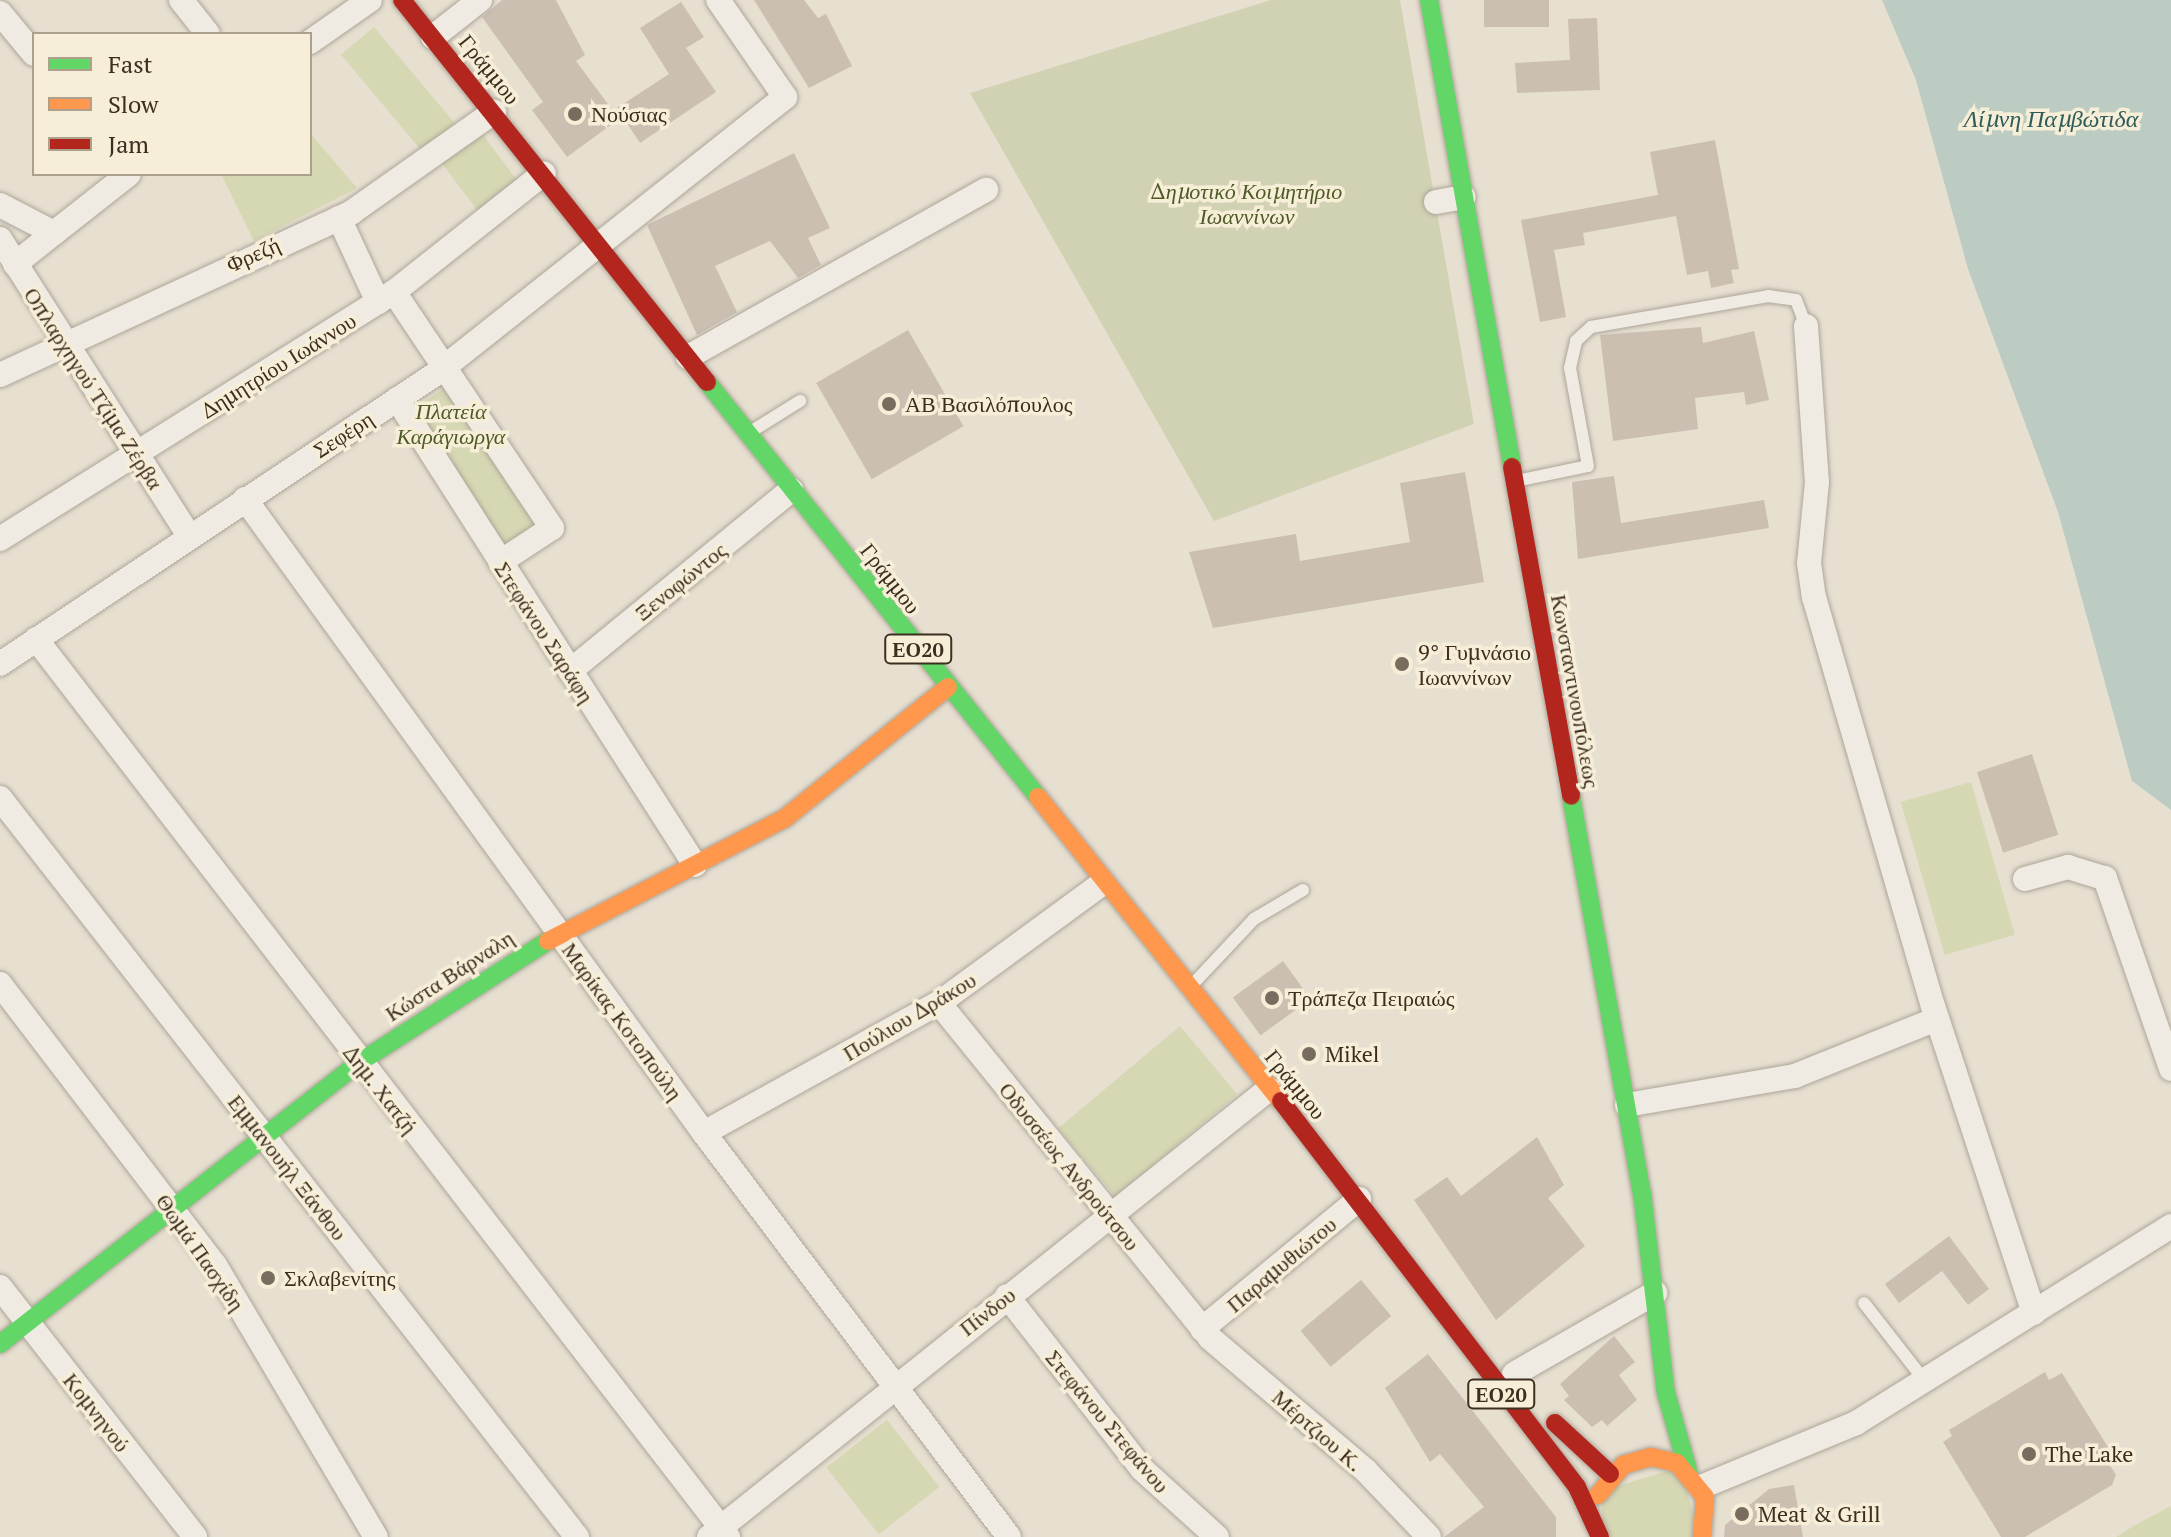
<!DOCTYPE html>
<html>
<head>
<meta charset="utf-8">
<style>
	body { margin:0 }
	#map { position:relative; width:2171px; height:1537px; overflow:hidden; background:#e7e0d1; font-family:"PT Serif",serif }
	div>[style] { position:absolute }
	.green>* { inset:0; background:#d6d7b3; transform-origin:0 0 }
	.cemetery>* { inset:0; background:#d1d1b3 }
	.water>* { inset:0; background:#bcccc2 }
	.building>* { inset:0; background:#cbbfb2; transform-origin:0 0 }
	.roads { filter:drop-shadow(0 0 2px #ada599) drop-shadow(0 0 2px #ada599) }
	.lane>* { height:12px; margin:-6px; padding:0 6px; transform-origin:6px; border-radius:6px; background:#efebe3 }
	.street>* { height:24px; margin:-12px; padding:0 12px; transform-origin:12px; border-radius:12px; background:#efebe3 }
	.fast>* { height:18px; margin:-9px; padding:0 9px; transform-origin:9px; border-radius:9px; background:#63d668 }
	.slow>* { height:18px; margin:-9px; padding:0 9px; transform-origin:9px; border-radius:9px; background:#ff974d }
	.jam>* { height:18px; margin:-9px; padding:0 9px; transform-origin:9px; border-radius:9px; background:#b3261e }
	.dots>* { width:22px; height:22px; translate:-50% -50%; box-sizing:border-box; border:4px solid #f7eed8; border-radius:50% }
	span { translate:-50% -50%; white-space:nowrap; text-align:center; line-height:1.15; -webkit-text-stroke:7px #f7eed8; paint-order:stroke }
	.shield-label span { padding:2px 6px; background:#f7eed8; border:2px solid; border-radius:6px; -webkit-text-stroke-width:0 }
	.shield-label { font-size:20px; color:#3d2e20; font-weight:700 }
	.street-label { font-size:22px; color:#3d2e20 }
	.poi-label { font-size:22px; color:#3d2e20 }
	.left { translate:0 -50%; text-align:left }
	.park-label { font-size:22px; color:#4d5a26; font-style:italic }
	.water-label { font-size:24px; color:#2f5d5a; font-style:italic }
	.legend { position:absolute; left:32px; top:32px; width:280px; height:144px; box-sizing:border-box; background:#f7eed8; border:2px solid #ada18e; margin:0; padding:10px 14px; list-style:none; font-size:24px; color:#3d2e20 }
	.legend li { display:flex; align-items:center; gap:16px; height:40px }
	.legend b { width:40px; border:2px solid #ada18e }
</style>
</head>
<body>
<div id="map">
	<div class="green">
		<div style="left:374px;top:27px;width:126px;height:43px;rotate:50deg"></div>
		<div style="left:480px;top:131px;width:64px;height:50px;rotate:53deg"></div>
		<div style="clip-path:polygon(310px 133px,357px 188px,254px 241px,221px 174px,310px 174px)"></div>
		<div style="left:453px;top:383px;width:166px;height:46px;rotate:58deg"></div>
		<div style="left:1971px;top:782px;width:159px;height:73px;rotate:74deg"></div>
		<div style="left:1180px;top:1026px;width:89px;height:159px;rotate:50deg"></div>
		<div style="left:887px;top:1420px;width:85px;height:77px;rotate:52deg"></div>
		<div style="clip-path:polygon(1680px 1467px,1700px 1537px,1602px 1537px,1602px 1491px)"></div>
		<div style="clip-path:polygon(2171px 1506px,2171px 1537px,2116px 1537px,2135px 1525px)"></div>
	</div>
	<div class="cemetery">
		<div style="clip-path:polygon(1271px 0,1400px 0,1474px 424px,1214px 521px,970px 93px)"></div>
	</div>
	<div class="water">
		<div style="clip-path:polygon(1882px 0,2171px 0,2171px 810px,2132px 781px,2058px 512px,1968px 269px,1916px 80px)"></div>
	</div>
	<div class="building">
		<div style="clip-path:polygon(502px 0,556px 0,585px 55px,576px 61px,619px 119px,567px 157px,532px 110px,543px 102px,482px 17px)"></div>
		<div style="clip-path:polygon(754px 0,804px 0,818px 18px,826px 14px,852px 66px,809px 88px)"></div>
		<div style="left:1484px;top:0;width:65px;height:27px"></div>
		<div style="clip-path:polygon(681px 2px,704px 37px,686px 48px,716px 92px,640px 143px,617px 108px,669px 74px,640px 28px)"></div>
		<div style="clip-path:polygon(1597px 18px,1600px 90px,1517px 93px,1515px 63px,1570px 60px,1568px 19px)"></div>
		<div style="clip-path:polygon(1715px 140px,1739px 269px,1731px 270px,1734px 283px,1711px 288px,1708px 271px,1687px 275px,1676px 216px,1583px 233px,1585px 245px,1554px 250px,1566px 317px,1540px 322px,1521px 220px,1658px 195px,1650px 152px)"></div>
		<div style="clip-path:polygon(794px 153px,830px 228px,808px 238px,821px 265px,798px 278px,770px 241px,715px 266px,737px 312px,697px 335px,647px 225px)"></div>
		<div style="clip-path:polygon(1701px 327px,1703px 343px,1754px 331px,1769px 400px,1746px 405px,1744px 392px,1695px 398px,1698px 429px,1613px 441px,1600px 335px)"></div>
		<div style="left:908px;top:330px;width:111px;height:106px;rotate:60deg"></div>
		<div style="clip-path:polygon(1465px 472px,1484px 582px,1213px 628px,1189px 552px,1296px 534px,1300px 561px,1410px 542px,1400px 483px)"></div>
		<div style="clip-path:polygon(1614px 476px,1621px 523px,1764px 500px,1769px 528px,1578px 559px,1572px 482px)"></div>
		<div style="left:2032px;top:754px;width:85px;height:58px;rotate:72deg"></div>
		<div style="left:1283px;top:961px;width:47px;height:62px;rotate:54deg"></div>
		<div style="clip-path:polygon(1537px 1137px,1564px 1185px,1548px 1198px,1585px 1246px,1496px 1320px,1414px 1200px,1447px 1177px,1461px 1196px)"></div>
		<div style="clip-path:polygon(1949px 1236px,1989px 1289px,1968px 1305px,1942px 1271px,1899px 1303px,1885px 1284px)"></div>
		<div style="left:1361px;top:1280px;width:47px;height:79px;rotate:50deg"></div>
		<div style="clip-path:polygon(1614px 1336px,1635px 1362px,1619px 1375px,1637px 1400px,1607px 1426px,1602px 1420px,1592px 1427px,1564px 1400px,1569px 1396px,1560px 1384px)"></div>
		<div style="clip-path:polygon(1428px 1354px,1556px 1517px,1556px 1537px,1444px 1537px,1484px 1507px,1440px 1454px,1430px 1462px,1385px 1388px)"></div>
		<div style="clip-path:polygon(2045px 1372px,2049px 1380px,2062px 1373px,2111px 1452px,2104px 1456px,2116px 1475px,2112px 1485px,2025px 1537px,2001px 1537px,1943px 1442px,1952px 1436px,1949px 1430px)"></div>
		<div style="clip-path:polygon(1794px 1485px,1803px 1537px,1724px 1537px,1725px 1525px,1769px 1489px)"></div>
	</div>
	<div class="roads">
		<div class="lane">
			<div style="left:752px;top:431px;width:57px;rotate:-32deg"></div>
			<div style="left:1521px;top:480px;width:68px;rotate:-11.8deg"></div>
			<div style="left:1588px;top:466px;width:100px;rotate:-100.4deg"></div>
			<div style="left:1570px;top:368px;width:28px;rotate:-77deg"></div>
			<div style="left:1576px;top:341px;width:21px;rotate:-43deg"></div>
			<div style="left:1591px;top:327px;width:180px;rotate:-9.9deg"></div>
			<div style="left:1768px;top:296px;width:28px;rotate:8deg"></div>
			<div style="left:1796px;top:300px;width:28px;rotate:69deg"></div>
			<div style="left:1193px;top:984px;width:89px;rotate:-46.8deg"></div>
			<div style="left:1254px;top:919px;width:57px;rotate:-30.6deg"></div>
			<div style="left:1864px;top:1303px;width:99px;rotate:52deg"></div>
		</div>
		<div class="street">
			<div style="left:181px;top:0;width:43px;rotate:51.5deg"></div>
			<div style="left:0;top:13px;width:53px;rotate:50.3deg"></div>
			<div style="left:433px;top:37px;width:60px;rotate:-38.2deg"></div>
			<div style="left:310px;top:42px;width:73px;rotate:-35deg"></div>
			<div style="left:1436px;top:202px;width:28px;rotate:-10deg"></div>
			<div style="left:0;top:205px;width:61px;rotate:27.4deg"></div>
			<div style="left:54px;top:233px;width:95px;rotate:-38.2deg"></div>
			<div style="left:339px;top:218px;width:93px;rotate:65.1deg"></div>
			<div style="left:0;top:239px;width:352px;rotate:57.5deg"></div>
			<div style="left:15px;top:264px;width:50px;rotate:-38.5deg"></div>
			<div style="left:394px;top:292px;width:284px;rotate:56.2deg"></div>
			<div style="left:552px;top:528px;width:62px;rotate:146.8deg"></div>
			<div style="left:1806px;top:326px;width:156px;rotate:86deg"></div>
			<div style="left:1817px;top:482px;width:81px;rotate:95.6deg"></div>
			<div style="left:1809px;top:563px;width:34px;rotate:82deg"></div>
			<div style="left:1814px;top:597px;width:426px;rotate:73.8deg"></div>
			<div style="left:1933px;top:1006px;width:323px;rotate:71.8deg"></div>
			<div style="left:688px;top:357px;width:342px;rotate:-29.3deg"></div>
			<div style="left:0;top:375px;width:388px;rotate:-24.8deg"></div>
			<div style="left:352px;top:212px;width:174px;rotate:-35.2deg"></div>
			<div style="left:397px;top:399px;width:553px;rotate:57.4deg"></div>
			<div style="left:245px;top:499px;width:783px;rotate:54.1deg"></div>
			<div style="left:704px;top:1133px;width:506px;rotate:52.95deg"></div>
			<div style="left:0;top:539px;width:465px;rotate:-32.1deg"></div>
			<div style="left:394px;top:292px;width:191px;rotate:-38.4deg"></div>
			<div style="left:36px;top:639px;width:1134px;rotate:52.38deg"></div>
			<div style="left:0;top:664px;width:525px;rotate:-33.66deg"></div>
			<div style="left:437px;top:373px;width:444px;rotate:-38.4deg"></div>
			<div style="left:785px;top:97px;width:118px;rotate:-124.6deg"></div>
			<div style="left:570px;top:671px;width:286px;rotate:-39.3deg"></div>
			<div style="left:0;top:798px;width:938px;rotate:52.02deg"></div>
			<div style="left:2025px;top:879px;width:45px;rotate:-15.6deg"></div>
			<div style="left:2068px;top:867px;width:39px;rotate:17deg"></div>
			<div style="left:2105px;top:878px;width:202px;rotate:70.9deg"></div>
			<div style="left:0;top:984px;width:354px;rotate:52.6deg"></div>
			<div style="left:215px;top:1265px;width:316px;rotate:59.4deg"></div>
			<div style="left:939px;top:1003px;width:431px;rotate:51deg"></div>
			<div style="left:1210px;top:1338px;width:205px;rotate:40.4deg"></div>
			<div style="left:1366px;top:1471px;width:91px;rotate:46.3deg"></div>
			<div style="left:1627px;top:1105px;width:170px;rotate:-9.8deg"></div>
			<div style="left:1795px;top:1076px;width:153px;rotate:-21.9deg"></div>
			<div style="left:704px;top:1133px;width:269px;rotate:-29deg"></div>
			<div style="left:939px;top:1003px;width:203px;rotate:-36.2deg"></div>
			<div style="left:0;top:1287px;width:317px;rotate:52deg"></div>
			<div style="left:1007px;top:1296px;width:219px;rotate:52deg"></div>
			<div style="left:1142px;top:1469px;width:101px;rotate:42.2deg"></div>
			<div style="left:1202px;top:1329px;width:204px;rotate:-39.6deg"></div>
			<div style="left:1514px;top:1374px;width:163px;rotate:-29.9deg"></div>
			<div style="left:1701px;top:1487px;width:168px;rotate:-22.4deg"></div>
			<div style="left:1856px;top:1423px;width:372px;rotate:-32deg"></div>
			<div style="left:709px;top:1537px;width:717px;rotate:-38.66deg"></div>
		</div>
		<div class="fast">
			<div style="left:1429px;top:0;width:474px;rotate:79.9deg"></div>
			<div style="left:707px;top:382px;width:531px;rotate:51.42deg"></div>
			<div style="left:1571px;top:796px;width:403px;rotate:79.9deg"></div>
			<div style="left:1642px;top:1193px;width:201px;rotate:83.2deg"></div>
			<div style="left:1666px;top:1393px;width:80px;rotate:74.1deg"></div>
			<div style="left:0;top:1344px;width:457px;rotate:-38.1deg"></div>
			<div style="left:360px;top:1062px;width:224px;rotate:-32.8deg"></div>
		</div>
		<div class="slow">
			<div style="left:1038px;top:797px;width:389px;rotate:51.4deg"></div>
			<div style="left:548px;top:941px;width:267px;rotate:-27.4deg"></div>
			<div style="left:785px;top:818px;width:209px;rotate:-38.8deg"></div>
			<div style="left:1598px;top:1495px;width:39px;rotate:-50deg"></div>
			<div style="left:1623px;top:1465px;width:29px;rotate:-16deg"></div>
			<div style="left:1651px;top:1457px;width:27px;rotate:13deg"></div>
			<div style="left:1677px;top:1463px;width:44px;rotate:50.5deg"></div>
			<div style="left:1705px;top:1497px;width:40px;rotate:94.3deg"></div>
		</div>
		<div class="jam">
			<div style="left:402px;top:0;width:489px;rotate:51.4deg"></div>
			<div style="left:1512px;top:467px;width:334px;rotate:79.8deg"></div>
			<div style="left:1281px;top:1101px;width:486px;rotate:52.5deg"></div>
			<div style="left:1577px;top:1487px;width:55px;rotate:65.3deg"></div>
			<div style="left:1555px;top:1423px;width:75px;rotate:42.8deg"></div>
		</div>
	</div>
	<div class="dots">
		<div style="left:575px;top:114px;background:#786c5e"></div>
		<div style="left:889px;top:404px;background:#786c5e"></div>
		<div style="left:1402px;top:664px;background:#786c5e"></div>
		<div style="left:1272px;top:998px;background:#786c5e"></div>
		<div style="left:1309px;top:1054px;background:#786c5e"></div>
		<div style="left:268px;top:1278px;background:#786c5e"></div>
		<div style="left:2029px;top:1454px;background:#786c5e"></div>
		<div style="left:1742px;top:1514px;background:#786c5e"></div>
	</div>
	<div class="shield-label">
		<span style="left:918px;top:649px">ΕΟ20</span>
		<span style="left:1501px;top:1394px">ΕΟ20</span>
	</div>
	<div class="street-label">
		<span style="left:490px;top:69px;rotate:51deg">Γράμμου</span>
		<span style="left:253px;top:254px;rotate:-24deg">Φρεζή</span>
		<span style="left:278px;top:365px;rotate:-32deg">Δημητρίου Ιωάννου</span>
		<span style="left:94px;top:388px;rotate:57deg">Οπλαρχηγού Τζίμα Ζέρβα</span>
		<span style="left:343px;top:434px;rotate:-33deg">Σεφέρη</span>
		<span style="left:891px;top:578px;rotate:52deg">Γράμμου</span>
		<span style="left:680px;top:581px;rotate:-39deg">Ξενοφώντος</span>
		<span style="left:545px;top:632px;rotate:57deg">Στεφάνου Σαράφη</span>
		<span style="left:1576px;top:691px;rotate:80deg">Κωνσταντινουπόλεως</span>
		<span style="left:449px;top:975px;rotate:-33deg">Κώστα Βάρναλη</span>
		<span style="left:909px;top:1016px;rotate:-31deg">Πούλιου Δράκου</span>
		<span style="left:623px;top:1021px;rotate:54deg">Μαρίκας Κοτοπούλη</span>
		<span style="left:1296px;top:1084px;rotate:51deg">Γράμμου</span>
		<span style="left:381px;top:1089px;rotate:52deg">Δημ. Χατζή</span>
		<span style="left:1070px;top:1166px;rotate:51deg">Οδυσσέως Ανδρούτσου</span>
		<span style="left:288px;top:1167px;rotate:52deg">Εμμανουήλ Ξάνθου</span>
		<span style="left:201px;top:1252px;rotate:55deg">Θωμά Πασχίδη</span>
		<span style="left:1281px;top:1264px;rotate:-40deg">Παραμυθιώτου</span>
		<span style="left:987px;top:1311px;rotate:-38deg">Πίνδου</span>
		<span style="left:97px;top:1412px;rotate:52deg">Κομνηνού</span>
		<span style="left:1108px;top:1421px;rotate:50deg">Στεφάνου Στεφάνου</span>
		<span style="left:1318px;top:1430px;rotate:41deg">Μέρτζιου Κ.</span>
	</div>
	<div class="poi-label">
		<span class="left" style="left:591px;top:114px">Νούσιας</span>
		<span class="left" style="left:905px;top:404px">ΑΒ Βασιλόπουλος</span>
		<span class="left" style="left:1418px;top:664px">9° Γυμνάσιο<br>Ιωαννίνων</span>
		<span class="left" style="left:1288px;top:998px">Τράπεζα Πειραιώς</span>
		<span class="left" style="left:1325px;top:1054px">Mikel</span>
		<span class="left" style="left:284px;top:1278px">Σκλαβενίτης</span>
		<span class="left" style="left:2045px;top:1454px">The Lake</span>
		<span class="left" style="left:1758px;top:1514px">Meat &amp; Grill</span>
	</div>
	<div class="park-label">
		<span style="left:1247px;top:203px">Δημοτικό Κοιμητήριο<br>Ιωαννίνων</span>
		<span style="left:451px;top:423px">Πλατεία<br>Καράγιωργα</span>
	</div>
	<div class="water-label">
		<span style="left:2051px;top:119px">Λίμνη Παμβώτιδα</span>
	</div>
	<ul class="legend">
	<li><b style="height:10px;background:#63d668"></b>Fast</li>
	<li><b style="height:10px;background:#ff974d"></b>Slow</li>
	<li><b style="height:10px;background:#b3261e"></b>Jam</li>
	</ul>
</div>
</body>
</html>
